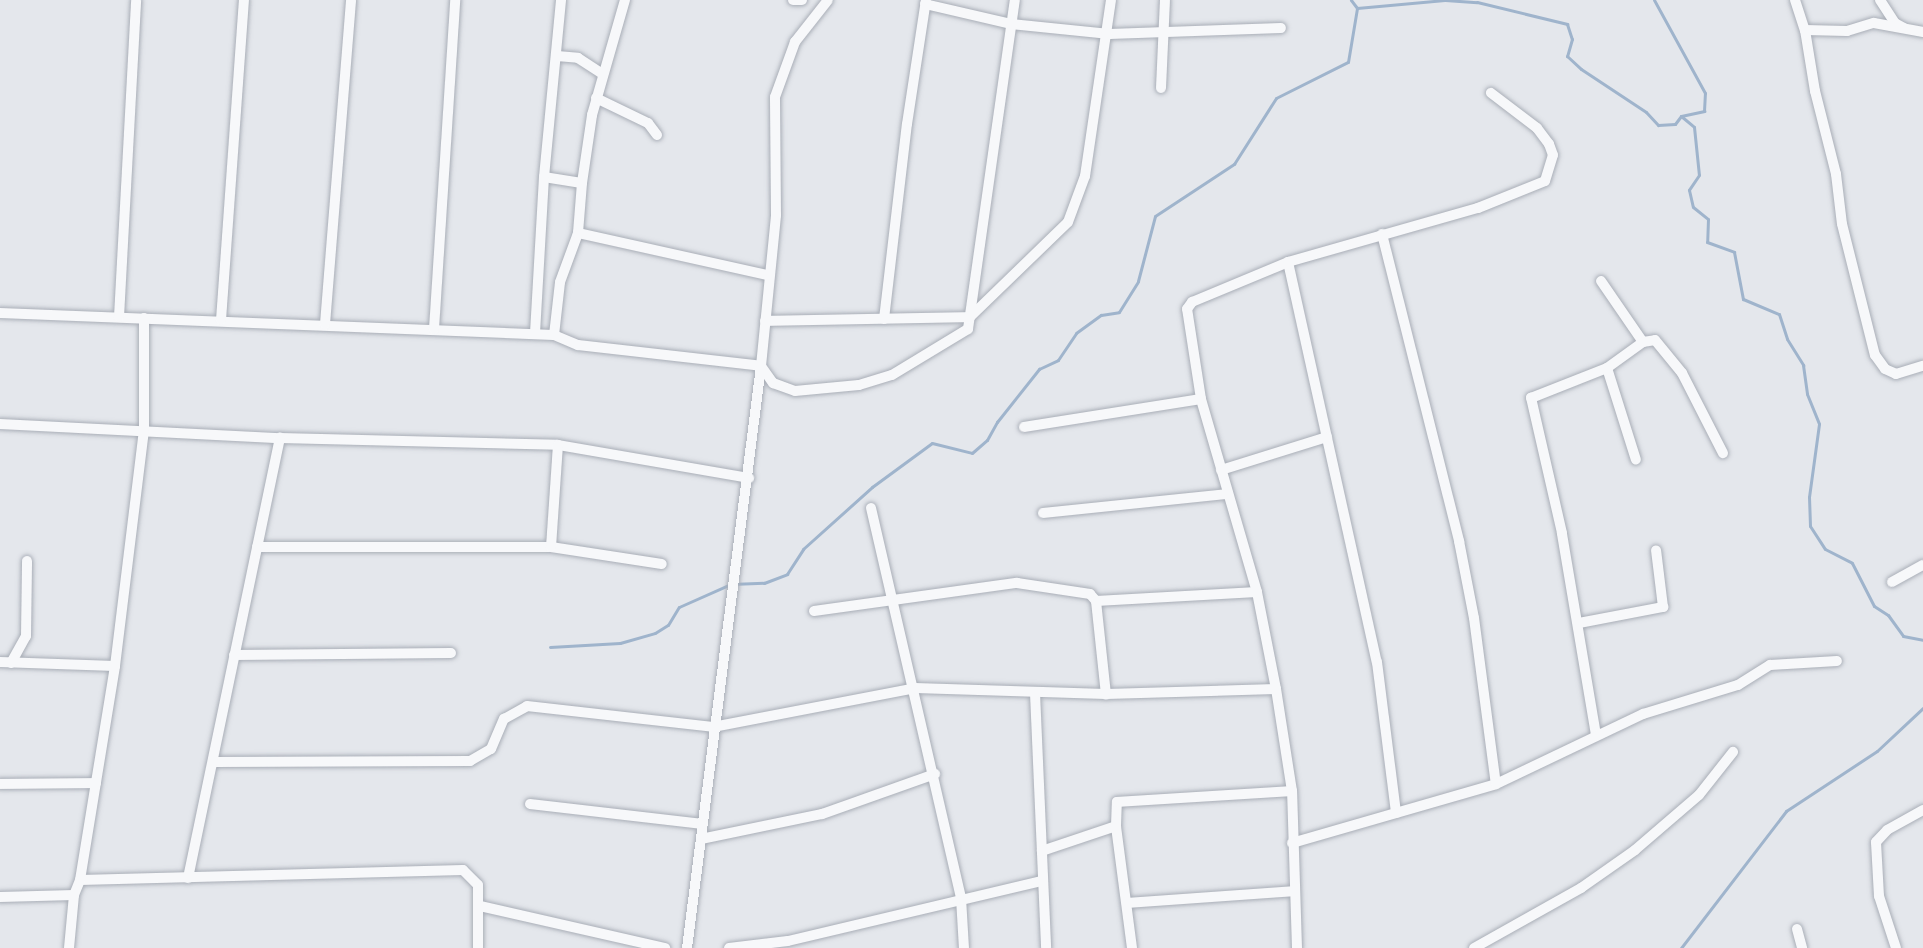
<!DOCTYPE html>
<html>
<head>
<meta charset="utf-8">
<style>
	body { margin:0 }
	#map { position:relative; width:1923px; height:948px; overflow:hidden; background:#e4e7ec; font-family:"Space Grotesk",sans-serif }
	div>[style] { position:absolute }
	.stream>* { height:3px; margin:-1.5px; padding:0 1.5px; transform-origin:1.5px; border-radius:1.5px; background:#9fb4cc }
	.roads { filter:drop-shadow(0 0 2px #a9aeb7) drop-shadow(0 0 2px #a9aeb7) }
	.street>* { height:10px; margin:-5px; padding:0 5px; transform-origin:5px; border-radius:5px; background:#f7f8fa }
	span { translate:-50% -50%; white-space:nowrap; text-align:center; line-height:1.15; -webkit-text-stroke:4.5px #f4f6f9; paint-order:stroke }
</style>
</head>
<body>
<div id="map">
	<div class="stream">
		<div style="left:1445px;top:0;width:32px;rotate:4deg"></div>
		<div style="left:1477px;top:2px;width:93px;rotate:13.7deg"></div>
		<div style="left:1567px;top:24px;width:16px;rotate:72deg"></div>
		<div style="left:1572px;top:39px;width:18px;rotate:106deg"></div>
		<div style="left:1567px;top:56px;width:19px;rotate:43deg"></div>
		<div style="left:1581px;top:69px;width:78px;rotate:33.5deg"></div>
		<div style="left:1646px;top:112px;width:18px;rotate:47deg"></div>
		<div style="left:1658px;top:125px;width:17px;rotate:-3deg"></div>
		<div style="left:1675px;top:124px;width:10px;rotate:-53deg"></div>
		<div style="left:1681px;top:116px;width:24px;rotate:-12deg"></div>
		<div style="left:1704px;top:111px;width:18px;rotate:-87deg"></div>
		<div style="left:1705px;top:93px;width:106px;rotate:-118.7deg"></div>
		<div style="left:1357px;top:8px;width:88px;rotate:-5.2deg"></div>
		<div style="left:1681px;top:116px;width:17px;rotate:40deg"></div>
		<div style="left:1694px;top:127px;width:48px;rotate:84.1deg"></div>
		<div style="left:1699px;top:175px;width:18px;rotate:124deg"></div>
		<div style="left:1689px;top:190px;width:17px;rotate:77deg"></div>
		<div style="left:1693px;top:207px;width:19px;rotate:39deg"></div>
		<div style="left:1708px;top:219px;width:23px;rotate:92deg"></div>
		<div style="left:1707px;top:242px;width:29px;rotate:20deg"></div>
		<div style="left:1734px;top:252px;width:48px;rotate:79.2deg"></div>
		<div style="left:1743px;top:299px;width:39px;rotate:23deg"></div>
		<div style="left:1779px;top:314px;width:26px;rotate:72deg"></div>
		<div style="left:1787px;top:339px;width:31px;rotate:58deg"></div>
		<div style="left:1803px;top:365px;width:29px;rotate:82deg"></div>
		<div style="left:1807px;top:394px;width:32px;rotate:68deg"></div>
		<div style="left:1819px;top:424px;width:74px;rotate:97.8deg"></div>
		<div style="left:1809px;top:497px;width:29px;rotate:88deg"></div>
		<div style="left:1810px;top:526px;width:27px;rotate:57deg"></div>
		<div style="left:1825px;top:549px;width:30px;rotate:27deg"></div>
		<div style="left:1852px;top:563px;width:48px;rotate:62.9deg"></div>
		<div style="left:1874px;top:606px;width:17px;rotate:33deg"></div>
		<div style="left:1888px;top:615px;width:26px;rotate:54deg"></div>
		<div style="left:1903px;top:636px;width:20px;rotate:11deg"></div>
		<div style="left:550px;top:647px;width:70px;rotate:-3.3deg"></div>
		<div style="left:620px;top:643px;width:36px;rotate:-16deg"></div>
		<div style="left:655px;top:633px;width:15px;rotate:-32deg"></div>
		<div style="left:668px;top:625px;width:21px;rotate:-59deg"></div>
		<div style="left:679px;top:607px;width:57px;rotate:-23.9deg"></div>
		<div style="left:731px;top:584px;width:33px;rotate:-2deg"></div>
		<div style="left:764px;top:583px;width:25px;rotate:-21deg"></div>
		<div style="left:787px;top:574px;width:30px;rotate:-57deg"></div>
		<div style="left:803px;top:549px;width:93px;rotate:-41.9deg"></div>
		<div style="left:872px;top:487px;width:74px;rotate:-36.3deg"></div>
		<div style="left:932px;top:443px;width:41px;rotate:14deg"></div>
		<div style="left:972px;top:453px;width:20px;rotate:-41deg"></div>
		<div style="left:987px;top:440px;width:21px;rotate:-61deg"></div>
		<div style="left:997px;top:422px;width:68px;rotate:-51.6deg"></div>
		<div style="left:1039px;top:369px;width:21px;rotate:-25deg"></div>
		<div style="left:1058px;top:360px;width:32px;rotate:-56deg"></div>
		<div style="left:1076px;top:333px;width:31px;rotate:-36deg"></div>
		<div style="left:1101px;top:315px;width:18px;rotate:-9deg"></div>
		<div style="left:1119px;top:312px;width:36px;rotate:-58deg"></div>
		<div style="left:1138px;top:281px;width:67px;rotate:-75.3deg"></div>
		<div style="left:1155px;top:216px;width:95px;rotate:-33.4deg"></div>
		<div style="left:1234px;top:164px;width:78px;rotate:-57.5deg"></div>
		<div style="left:1276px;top:98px;width:80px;rotate:-26.6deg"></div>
		<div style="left:1348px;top:62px;width:55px;rotate:-80.5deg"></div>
		<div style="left:1357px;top:8px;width:10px;rotate:-127deg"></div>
		<div style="left:1681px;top:948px;width:173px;rotate:-52.5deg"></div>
		<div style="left:1786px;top:811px;width:109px;rotate:-33.4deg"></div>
		<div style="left:1877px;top:751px;width:63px;rotate:-43.1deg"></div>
	</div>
	<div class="roads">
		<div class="street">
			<div style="left:793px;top:0;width:9px"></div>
			<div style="left:1795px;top:0;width:32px;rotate:72deg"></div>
			<div style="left:1805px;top:30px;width:62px;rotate:80.7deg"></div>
			<div style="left:1815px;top:91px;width:86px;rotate:75.8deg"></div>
			<div style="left:1836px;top:174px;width:50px;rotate:83.2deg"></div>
			<div style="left:1842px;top:224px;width:135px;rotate:75.9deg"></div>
			<div style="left:1875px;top:355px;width:17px;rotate:54deg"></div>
			<div style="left:1885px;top:369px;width:12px;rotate:24deg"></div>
			<div style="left:1896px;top:374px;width:28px;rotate:-17deg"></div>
			<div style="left:1880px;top:0;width:27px;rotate:57deg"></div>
			<div style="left:1895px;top:23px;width:10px;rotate:29deg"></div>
			<div style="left:925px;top:4px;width:88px;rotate:13.1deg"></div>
			<div style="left:1011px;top:24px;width:99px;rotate:5.8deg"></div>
			<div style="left:1109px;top:34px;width:172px;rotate:-2deg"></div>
			<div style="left:1805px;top:30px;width:42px;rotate:1.4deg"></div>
			<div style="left:1847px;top:31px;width:28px;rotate:-17deg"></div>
			<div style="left:1874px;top:23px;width:50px;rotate:10.4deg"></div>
			<div style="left:557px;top:56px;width:21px;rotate:5deg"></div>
			<div style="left:578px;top:58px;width:30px;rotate:33deg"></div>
			<div style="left:1161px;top:88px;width:88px;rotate:-87.4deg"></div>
			<div style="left:596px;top:98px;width:58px;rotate:25.7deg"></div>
			<div style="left:648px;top:123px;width:15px;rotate:53deg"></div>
			<div style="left:544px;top:177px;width:38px;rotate:9deg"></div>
			<div style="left:582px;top:183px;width:50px;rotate:94.6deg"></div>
			<div style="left:582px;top:183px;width:69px;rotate:-81.6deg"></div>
			<div style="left:592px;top:115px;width:120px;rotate:-74deg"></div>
			<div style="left:1382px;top:234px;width:317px;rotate:75.9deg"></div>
			<div style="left:1459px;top:541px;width:78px;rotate:79deg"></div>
			<div style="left:1474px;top:618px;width:167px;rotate:82.5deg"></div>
			<div style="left:1288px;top:262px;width:410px;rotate:77.5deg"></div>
			<div style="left:1377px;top:662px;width:152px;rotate:82.8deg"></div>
			<div style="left:1601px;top:281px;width:74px;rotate:55.5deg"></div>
			<div style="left:0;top:313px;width:554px;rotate:2.27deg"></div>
			<div style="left:554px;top:335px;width:26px;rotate:23deg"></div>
			<div style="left:578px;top:345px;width:184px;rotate:6.5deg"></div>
			<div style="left:761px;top:366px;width:21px;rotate:55deg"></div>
			<div style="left:773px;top:383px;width:23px;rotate:20deg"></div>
			<div style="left:795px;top:391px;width:64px;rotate:-5.4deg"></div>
			<div style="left:859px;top:385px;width:34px;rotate:-17deg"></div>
			<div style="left:892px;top:375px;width:89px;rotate:-31.2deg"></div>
			<div style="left:968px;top:329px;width:332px;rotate:-81.9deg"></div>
			<div style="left:119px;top:317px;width:317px;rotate:-86.9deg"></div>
			<div style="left:884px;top:319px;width:196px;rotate:-83.3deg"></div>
			<div style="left:907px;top:124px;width:125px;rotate:-81.3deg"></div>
			<div style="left:221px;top:320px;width:321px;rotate:-85.9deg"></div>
			<div style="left:765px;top:321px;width:205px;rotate:-1.1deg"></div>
			<div style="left:970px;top:317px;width:136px;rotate:-44.1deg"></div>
			<div style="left:1068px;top:222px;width:49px;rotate:-69.7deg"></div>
			<div style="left:1085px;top:176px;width:178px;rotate:-81.6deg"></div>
			<div style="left:325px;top:324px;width:325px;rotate:-85.4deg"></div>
			<div style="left:434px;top:329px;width:330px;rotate:-86.3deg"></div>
			<div style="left:535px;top:333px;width:156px;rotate:-86.7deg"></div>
			<div style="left:544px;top:177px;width:178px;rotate:-84.5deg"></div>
			<div style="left:554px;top:335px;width:53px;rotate:-83.5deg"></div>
			<div style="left:560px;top:282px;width:52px;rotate:-69.8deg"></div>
			<div style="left:578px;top:233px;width:195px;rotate:12.5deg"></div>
			<div style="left:1607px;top:368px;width:96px;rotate:72.5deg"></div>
			<div style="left:0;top:424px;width:280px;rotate:2.9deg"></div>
			<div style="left:280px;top:438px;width:278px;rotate:1.4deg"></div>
			<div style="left:558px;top:445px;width:194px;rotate:9.8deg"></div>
			<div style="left:1024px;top:427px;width:179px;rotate:-9deg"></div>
			<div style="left:1221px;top:470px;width:111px;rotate:-17.3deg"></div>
			<div style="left:871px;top:508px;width:400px;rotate:77deg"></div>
			<div style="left:961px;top:898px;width:50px;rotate:86.6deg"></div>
			<div style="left:1043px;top:513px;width:186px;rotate:-5.9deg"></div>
			<div style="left:257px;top:547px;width:294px"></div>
			<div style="left:551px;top:547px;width:112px;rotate:8.7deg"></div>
			<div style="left:551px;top:547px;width:102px;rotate:-86.1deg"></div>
			<div style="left:1892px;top:582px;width:35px;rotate:-29deg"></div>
			<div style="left:1096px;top:601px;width:161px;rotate:-3.2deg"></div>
			<div style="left:814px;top:611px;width:205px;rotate:-7.9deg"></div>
			<div style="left:1017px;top:583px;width:74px;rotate:8.6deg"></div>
			<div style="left:1090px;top:594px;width:9px;rotate:49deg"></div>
			<div style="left:1096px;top:601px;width:94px;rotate:83.9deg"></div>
			<div style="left:1579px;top:623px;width:86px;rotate:-10.8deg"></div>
			<div style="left:1663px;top:607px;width:57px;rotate:-97deg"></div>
			<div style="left:234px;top:655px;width:217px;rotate:-0.5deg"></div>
			<div style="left:0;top:662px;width:115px;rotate:2deg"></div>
			<div style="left:11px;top:663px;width:31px;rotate:-61deg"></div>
			<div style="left:26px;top:636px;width:75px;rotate:-89.2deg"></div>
			<div style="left:1035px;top:693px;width:255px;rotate:87.5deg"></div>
			<div style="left:1596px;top:735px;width:205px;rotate:-99.6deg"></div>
			<div style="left:1562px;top:533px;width:139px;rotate:-102.9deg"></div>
			<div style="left:1531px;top:398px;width:82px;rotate:-21.5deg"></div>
			<div style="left:1607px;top:368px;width:44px;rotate:-35.8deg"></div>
			<div style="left:1643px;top:342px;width:12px;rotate:-9deg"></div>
			<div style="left:1655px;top:340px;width:43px;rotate:50.7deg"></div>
			<div style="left:1682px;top:373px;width:90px;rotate:62.9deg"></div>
			<div style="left:214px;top:762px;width:256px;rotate:-0.2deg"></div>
			<div style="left:470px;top:761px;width:24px;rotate:-30deg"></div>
			<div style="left:491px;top:749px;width:33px;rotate:-67deg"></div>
			<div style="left:504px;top:719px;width:26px;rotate:-29deg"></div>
			<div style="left:527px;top:706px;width:187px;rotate:6.4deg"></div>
			<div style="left:713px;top:727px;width:206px;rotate:-10.9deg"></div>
			<div style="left:915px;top:688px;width:191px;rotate:1.8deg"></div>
			<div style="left:1106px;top:694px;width:170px;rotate:-1.7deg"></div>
			<div style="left:0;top:784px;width:96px;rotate:-0.6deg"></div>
			<div style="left:530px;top:804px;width:174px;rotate:6.6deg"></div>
			<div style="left:701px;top:839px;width:124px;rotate:-11.7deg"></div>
			<div style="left:822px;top:814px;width:120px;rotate:-19.5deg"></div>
			<div style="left:1292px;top:843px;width:212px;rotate:-16.1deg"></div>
			<div style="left:1496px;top:784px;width:163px;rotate:-25.5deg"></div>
			<div style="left:1643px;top:714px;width:99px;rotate:-17deg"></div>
			<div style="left:1738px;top:685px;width:38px;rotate:-32deg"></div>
			<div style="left:1770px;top:665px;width:67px;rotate:-3.4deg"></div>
			<div style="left:1042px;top:851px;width:78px;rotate:-18.7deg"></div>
			<div style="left:188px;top:878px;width:450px;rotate:-78.2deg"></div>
			<div style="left:80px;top:880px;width:383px;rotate:-1.5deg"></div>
			<div style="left:463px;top:870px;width:21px;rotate:45deg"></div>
			<div style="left:478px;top:885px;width:63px;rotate:90deg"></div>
			<div style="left:0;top:897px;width:74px;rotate:-1.5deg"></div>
			<div style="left:1128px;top:903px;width:167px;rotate:-4.1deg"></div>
			<div style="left:480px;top:906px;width:190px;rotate:12.8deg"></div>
			<div style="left:1797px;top:929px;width:20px;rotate:75deg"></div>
			<div style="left:69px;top:948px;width:53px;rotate:-84.6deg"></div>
			<div style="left:74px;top:895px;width:16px;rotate:-68deg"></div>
			<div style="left:80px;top:880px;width:217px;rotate:-80.7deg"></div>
			<div style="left:115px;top:666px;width:238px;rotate:-83deg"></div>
			<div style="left:144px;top:430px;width:112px;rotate:-90deg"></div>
			<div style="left:687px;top:948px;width:587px;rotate:-82.75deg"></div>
			<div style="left:761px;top:366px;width:152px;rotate:-84.3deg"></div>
			<div style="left:776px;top:215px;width:118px;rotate:-90.5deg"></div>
			<div style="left:775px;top:97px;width:59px;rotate:-70deg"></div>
			<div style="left:795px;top:42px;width:53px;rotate:-51.8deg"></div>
			<div style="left:729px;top:948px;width:59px;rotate:-6.8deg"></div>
			<div style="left:788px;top:941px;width:260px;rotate:-13.3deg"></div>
			<div style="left:1132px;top:948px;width:123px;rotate:-97.5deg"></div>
			<div style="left:1116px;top:826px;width:24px;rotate:-88deg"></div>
			<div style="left:1117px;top:802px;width:175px;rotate:-3.6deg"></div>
			<div style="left:1297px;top:948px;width:157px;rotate:-91.8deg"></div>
			<div style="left:1292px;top:791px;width:103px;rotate:-98.9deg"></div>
			<div style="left:1276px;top:689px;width:99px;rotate:-101.1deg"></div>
			<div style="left:1257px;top:592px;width:201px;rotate:-106.2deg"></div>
			<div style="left:1201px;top:399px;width:91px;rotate:-98.8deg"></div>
			<div style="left:1187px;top:309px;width:9px;rotate:-54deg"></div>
			<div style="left:1192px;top:302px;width:104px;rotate:-22.6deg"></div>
			<div style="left:1288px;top:262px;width:198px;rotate:-15.9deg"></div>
			<div style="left:1478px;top:208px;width:72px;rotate:-21.9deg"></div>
			<div style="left:1545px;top:181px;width:27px;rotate:-73deg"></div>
			<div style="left:1553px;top:155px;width:12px;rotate:-110deg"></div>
			<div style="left:1549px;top:144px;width:20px;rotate:-127deg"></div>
			<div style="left:1537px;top:128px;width:58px;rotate:-142.7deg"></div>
			<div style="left:1474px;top:948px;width:123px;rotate:-29.3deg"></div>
			<div style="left:1581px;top:888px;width:66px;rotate:-35.1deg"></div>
			<div style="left:1635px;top:850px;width:84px;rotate:-40.7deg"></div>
			<div style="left:1699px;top:795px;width:55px;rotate:-51.7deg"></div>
			<div style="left:1896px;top:948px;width:55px;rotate:-108.1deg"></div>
			<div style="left:1879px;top:896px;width:54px;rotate:-93.2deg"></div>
			<div style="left:1876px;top:842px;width:16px;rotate:-47deg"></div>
			<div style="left:1887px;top:830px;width:41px;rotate:-29.1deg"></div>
		</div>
	</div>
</div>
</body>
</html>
